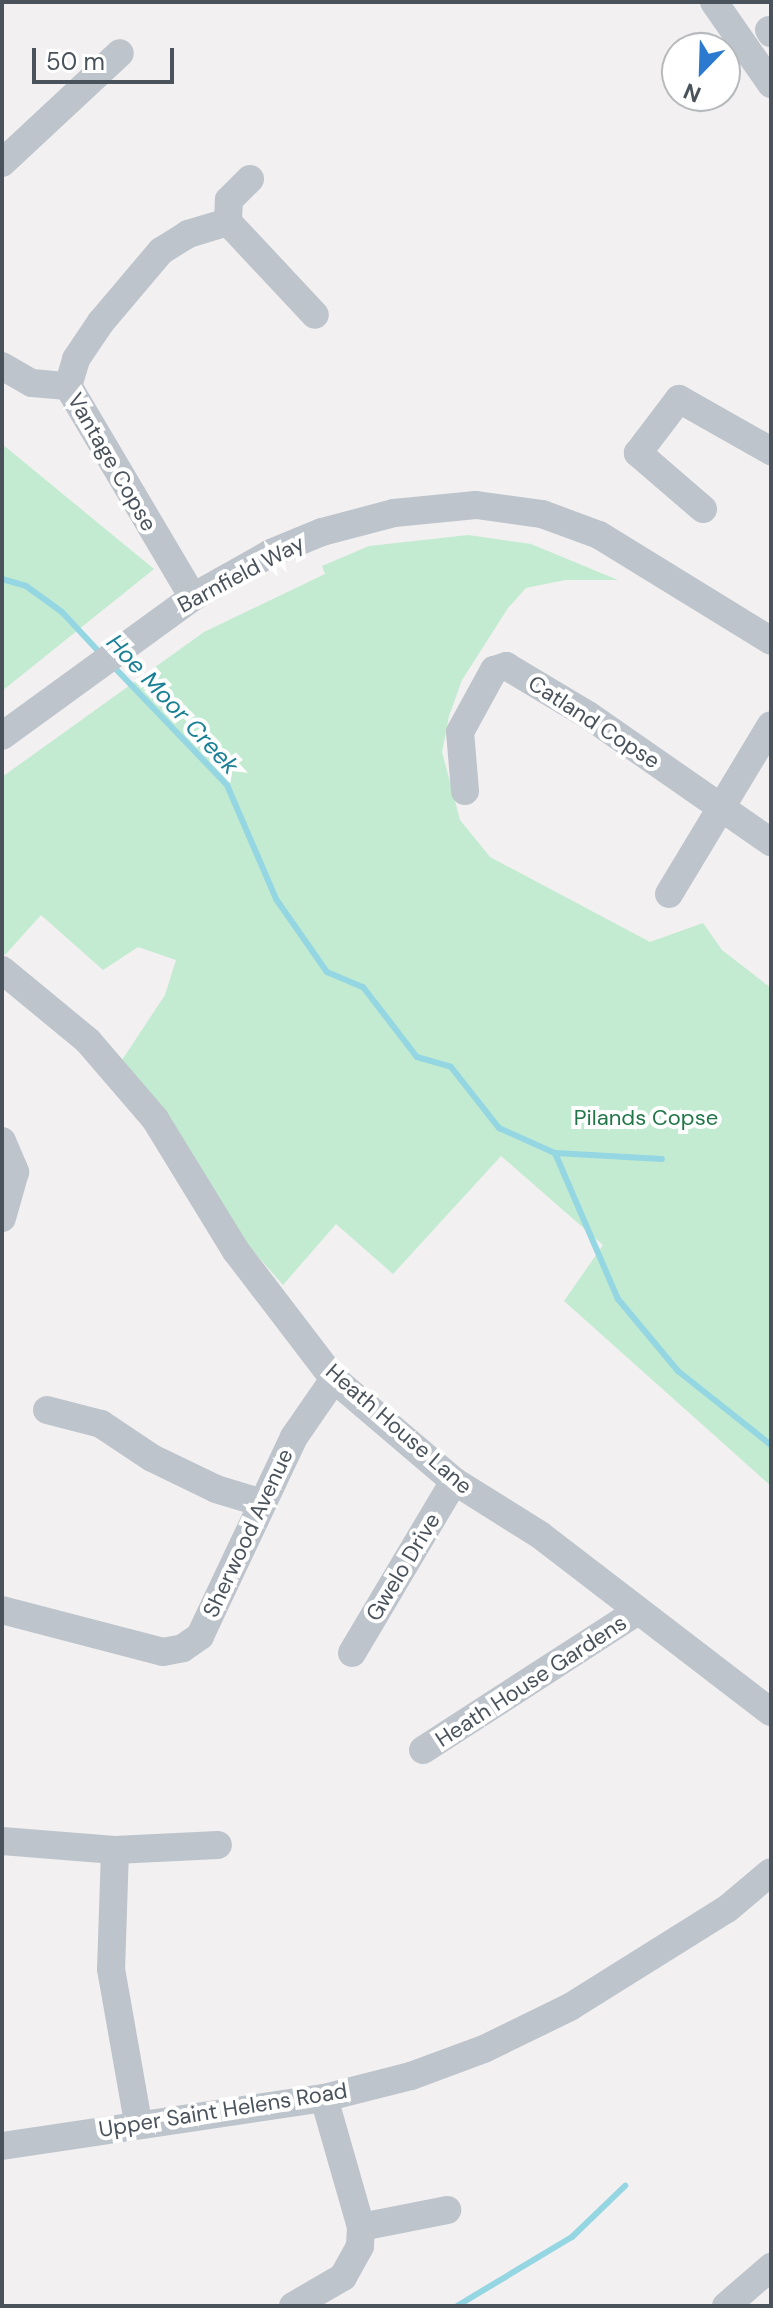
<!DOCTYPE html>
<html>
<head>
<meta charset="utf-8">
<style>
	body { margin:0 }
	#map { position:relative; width:773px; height:2308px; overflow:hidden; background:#f2f0f0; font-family:"DM Sans",sans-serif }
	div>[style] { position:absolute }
	.green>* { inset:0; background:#c3ebd1 }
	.stream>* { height:6px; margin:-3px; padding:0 3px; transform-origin:3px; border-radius:3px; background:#95d6e3 }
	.minor>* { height:28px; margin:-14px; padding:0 14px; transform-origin:14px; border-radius:14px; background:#bdc4cb }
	span { translate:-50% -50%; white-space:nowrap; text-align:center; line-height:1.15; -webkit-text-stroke:8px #fff; paint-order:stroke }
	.street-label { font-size:22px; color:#4a535b }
	.park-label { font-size:22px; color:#217648 }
	.water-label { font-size:24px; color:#1a8095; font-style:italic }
	.frame { position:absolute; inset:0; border:4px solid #4a535b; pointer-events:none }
	.north { position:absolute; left:661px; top:32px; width:80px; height:80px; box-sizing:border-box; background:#fff; border:2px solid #b7babd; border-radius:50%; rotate:203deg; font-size:22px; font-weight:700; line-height:32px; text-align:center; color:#4a535b }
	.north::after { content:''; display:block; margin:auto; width:28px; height:36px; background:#2c7ad0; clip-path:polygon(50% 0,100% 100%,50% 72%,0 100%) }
	.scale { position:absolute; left:32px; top:48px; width:142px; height:36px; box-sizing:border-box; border:4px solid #4a535b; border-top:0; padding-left:10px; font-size:24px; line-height:28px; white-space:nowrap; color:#4a535b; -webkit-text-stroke:6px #fff; paint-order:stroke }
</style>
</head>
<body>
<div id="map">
	<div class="green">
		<div style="clip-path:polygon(2px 444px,154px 569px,2px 691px)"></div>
		<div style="clip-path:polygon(468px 535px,531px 544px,618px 580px,565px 580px,526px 588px,508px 608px,462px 680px,449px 716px,442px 752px,460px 820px,490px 857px,650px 942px,703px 923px,722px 950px,771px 988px,771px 1486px,564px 1301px,603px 1245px,501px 1156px,393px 1274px,336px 1224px,283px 1285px,246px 1243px,122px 1060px,165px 995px,176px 960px,138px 947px,103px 970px,41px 915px,5px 955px,2px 952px,2px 777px,204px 632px,325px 574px,322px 566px,369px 546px)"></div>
	</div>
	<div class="stream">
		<div style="left:2px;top:579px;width:25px;rotate:16deg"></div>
		<div style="left:26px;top:586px;width:44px;rotate:35.8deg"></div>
		<div style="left:62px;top:612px;width:59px;rotate:47.1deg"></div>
		<div style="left:113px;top:666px;width:165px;rotate:46.2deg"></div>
		<div style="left:227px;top:785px;width:124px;rotate:66.7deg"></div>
		<div style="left:276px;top:899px;width:89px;rotate:55.1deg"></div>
		<div style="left:327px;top:972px;width:39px;rotate:23deg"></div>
		<div style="left:363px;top:987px;width:88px;rotate:52.4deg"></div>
		<div style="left:417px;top:1057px;width:35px;rotate:16deg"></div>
		<div style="left:451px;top:1067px;width:78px;rotate:51.8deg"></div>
		<div style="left:499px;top:1128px;width:61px;rotate:24.1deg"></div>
		<div style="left:555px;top:1153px;width:159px;rotate:66.7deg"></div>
		<div style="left:618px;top:1299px;width:94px;rotate:50.2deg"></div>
		<div style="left:678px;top:1371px;width:119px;rotate:38.5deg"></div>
		<div style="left:555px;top:1153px;width:107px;rotate:3.2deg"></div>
		<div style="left:457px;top:2306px;width:134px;rotate:-31deg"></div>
		<div style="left:572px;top:2237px;width:74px;rotate:-43.9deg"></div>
	</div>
	<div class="minor">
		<div style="left:714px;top:2px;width:100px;rotate:55.2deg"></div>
		<div style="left:769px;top:30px;width:4px;rotate:56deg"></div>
		<div style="left:2px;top:163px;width:161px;rotate:-43deg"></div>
		<div style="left:250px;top:179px;width:30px;rotate:135deg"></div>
		<div style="left:229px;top:200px;width:22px;rotate:93deg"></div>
		<div style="left:228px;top:222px;width:127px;rotate:46.9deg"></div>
		<div style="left:2px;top:366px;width:34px;rotate:30deg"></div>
		<div style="left:32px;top:383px;width:36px;rotate:5deg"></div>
		<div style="left:68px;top:386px;width:245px;rotate:59.4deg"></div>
		<div style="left:68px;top:386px;width:28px;rotate:-73deg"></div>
		<div style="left:76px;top:359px;width:45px;rotate:-56deg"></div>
		<div style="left:101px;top:322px;width:93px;rotate:-49.8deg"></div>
		<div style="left:161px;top:251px;width:32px;rotate:-32deg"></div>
		<div style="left:188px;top:234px;width:42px;rotate:-16.7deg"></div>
		<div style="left:703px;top:509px;width:86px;rotate:-139.3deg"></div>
		<div style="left:638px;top:453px;width:68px;rotate:-52.8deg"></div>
		<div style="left:679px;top:399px;width:106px;rotate:29.5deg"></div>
		<div style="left:2px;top:736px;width:236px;rotate:-36deg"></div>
		<div style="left:193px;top:597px;width:90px;rotate:-29.4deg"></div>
		<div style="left:271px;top:553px;width:55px;rotate:-22.4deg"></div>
		<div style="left:322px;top:532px;width:74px;rotate:-14.8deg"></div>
		<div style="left:394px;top:513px;width:82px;rotate:-5.6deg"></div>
		<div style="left:476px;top:505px;width:67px;rotate:7.8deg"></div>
		<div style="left:542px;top:514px;width:61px;rotate:20.2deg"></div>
		<div style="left:599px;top:535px;width:202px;rotate:31.6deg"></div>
		<div style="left:465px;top:791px;width:59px;rotate:-94.8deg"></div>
		<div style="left:460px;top:732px;width:71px;rotate:-61.3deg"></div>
		<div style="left:494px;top:670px;width:13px;rotate:-18deg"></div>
		<div style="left:506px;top:666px;width:96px;rotate:30.9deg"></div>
		<div style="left:588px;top:715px;width:223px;rotate:34.8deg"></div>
		<div style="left:669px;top:894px;width:197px;rotate:-58.9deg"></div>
		<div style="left:2px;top:970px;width:112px;rotate:39.5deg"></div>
		<div style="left:88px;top:1041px;width:103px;rotate:49.3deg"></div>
		<div style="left:155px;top:1119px;width:155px;rotate:58.5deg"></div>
		<div style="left:236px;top:1251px;width:161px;rotate:52.6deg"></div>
		<div style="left:334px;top:1379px;width:157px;rotate:40.4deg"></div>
		<div style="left:454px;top:1481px;width:102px;rotate:32.1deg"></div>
		<div style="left:540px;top:1535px;width:291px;rotate:37.5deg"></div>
		<div style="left:2px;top:1141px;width:34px;rotate:67deg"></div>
		<div style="left:15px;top:1172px;width:48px;rotate:105.8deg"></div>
		<div style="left:47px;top:1410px;width:56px;rotate:14.5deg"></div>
		<div style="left:101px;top:1424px;width:61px;rotate:33.7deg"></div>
		<div style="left:152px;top:1458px;width:71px;rotate:25.8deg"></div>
		<div style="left:216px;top:1489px;width:48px;rotate:16.9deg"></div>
		<div style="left:2px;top:1610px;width:166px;rotate:14.6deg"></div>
		<div style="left:163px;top:1652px;width:20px;rotate:-11deg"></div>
		<div style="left:183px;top:1648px;width:21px;rotate:-35deg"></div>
		<div style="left:200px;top:1636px;width:220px;rotate:-64.7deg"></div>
		<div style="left:294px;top:1437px;width:70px;rotate:-55.4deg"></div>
		<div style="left:352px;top:1653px;width:200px;rotate:-59.3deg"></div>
		<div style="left:423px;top:1750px;width:256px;rotate:-32.9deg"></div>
		<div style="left:2px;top:1841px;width:113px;rotate:4.6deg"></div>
		<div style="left:115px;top:1850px;width:103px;rotate:-2.8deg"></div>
		<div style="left:115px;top:1850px;width:119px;rotate:91.9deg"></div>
		<div style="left:111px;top:1969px;width:155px;rotate:80deg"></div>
		<div style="left:2px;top:2146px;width:326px;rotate:-8.5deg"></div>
		<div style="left:324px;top:2098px;width:90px;rotate:-14.2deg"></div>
		<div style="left:411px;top:2076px;width:78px;rotate:-20.3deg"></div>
		<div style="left:484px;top:2049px;width:96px;rotate:-26deg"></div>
		<div style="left:570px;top:2007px;width:185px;rotate:-32deg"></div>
		<div style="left:727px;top:1909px;width:57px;rotate:-40.1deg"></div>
		<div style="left:361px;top:2227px;width:88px;rotate:-11.2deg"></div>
		<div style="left:293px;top:2306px;width:58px;rotate:-30.1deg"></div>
		<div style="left:343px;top:2277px;width:35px;rotate:-61deg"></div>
		<div style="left:360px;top:2246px;width:19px;rotate:-87deg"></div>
		<div style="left:361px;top:2227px;width:134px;rotate:-106deg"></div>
		<div style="left:726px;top:2306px;width:60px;rotate:-40.9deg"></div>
	</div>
	<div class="street-label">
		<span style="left:112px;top:462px;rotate:60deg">Vantage Copse</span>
		<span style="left:241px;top:574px;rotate:-28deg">Barnfield Way</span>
		<span style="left:594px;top:722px;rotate:33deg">Catland Copse</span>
		<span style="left:399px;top:1429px;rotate:41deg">Heath House Lane</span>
		<span style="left:248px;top:1533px;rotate:-65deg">Sherwood Avenue</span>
		<span style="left:403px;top:1567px;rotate:-59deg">Gwelo Drive</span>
		<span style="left:531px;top:1681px;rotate:-33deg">Heath House Gardens</span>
		<span style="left:223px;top:2110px;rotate:-9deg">Upper Saint Helens Road</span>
	</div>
	<div class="park-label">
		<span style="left:646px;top:1118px">Pilands Copse</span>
	</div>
	<div class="water-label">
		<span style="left:173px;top:704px;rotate:47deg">Hoe Moor Creek</span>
	</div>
	<div class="frame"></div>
	<div class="north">N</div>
	<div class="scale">50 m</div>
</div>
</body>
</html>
